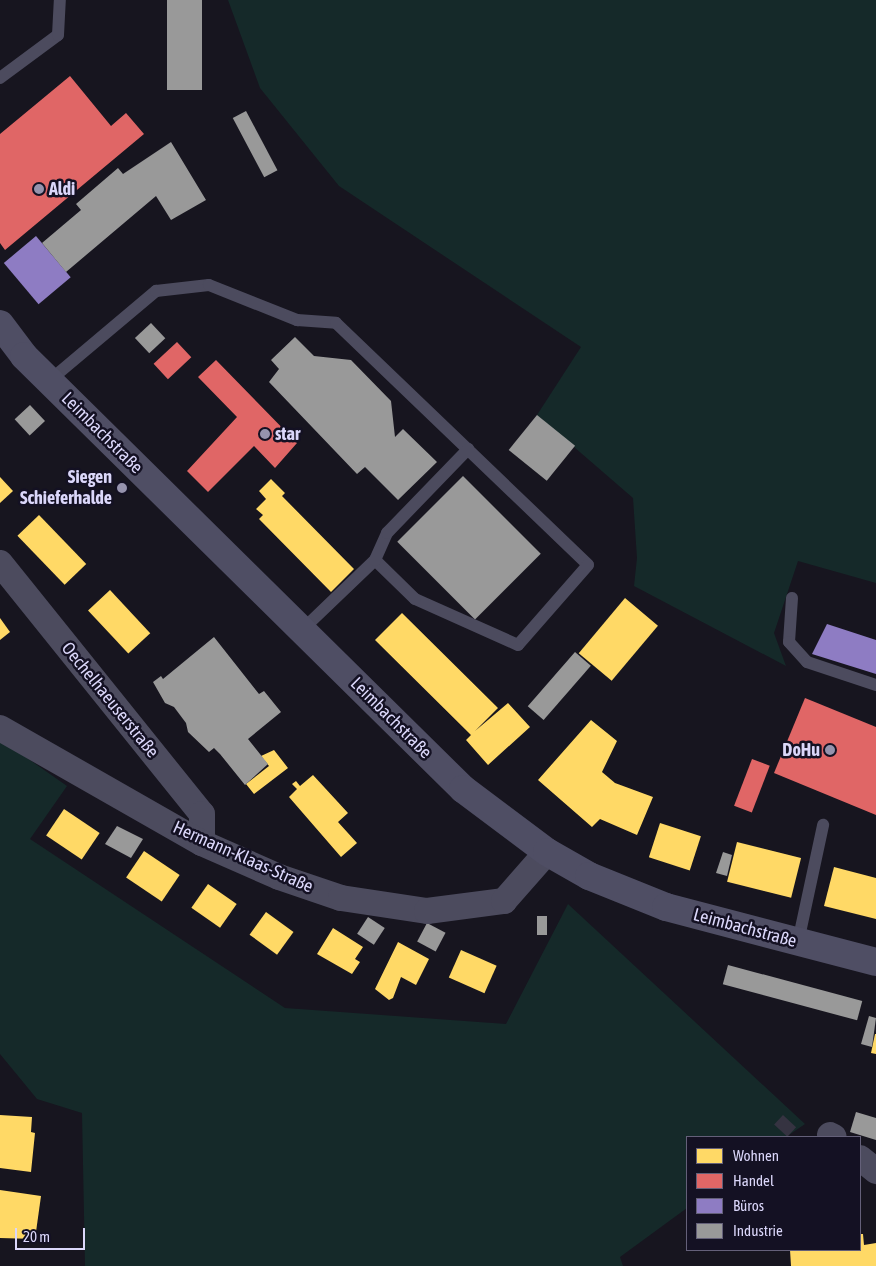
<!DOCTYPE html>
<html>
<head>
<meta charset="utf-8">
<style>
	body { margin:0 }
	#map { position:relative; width:876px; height:1266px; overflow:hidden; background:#17151f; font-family:"Asap Condensed",sans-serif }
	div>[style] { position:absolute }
	.green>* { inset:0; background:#152929 }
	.homes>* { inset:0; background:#ffd966; transform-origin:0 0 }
	.shops>* { inset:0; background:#e06666; transform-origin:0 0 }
	.offices>* { inset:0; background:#8e7cc3; transform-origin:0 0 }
	.industry>* { inset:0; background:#999; transform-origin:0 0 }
	.building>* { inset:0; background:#353341; transform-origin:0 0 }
	.service>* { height:12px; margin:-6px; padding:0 6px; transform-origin:6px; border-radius:6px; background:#4c4b5e }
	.minor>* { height:26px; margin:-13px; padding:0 13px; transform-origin:13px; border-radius:13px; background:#4c4b5e }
	.secondary>* { height:28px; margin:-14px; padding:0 14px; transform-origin:14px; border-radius:14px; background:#4f4e64 }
	.dots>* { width:14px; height:14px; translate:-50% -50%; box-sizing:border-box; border:2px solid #141123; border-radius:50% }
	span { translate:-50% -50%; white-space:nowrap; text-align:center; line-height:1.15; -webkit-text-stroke:5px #141123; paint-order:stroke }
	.poi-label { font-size:18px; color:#dbd7fa; font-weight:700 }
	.left { translate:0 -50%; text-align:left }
	.right { translate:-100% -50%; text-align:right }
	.street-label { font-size:18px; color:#dbd7fa }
	.legend { position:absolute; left:686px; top:1136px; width:175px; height:115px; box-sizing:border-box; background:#141123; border:1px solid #646079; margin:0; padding:6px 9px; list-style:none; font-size:15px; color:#dbd7fa }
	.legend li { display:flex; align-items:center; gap:10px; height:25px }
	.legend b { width:25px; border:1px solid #646079 }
	.scale { position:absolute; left:15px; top:1228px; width:70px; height:22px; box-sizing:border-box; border:2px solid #dbd7fa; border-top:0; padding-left:6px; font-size:15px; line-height:18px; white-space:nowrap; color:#dbd7fa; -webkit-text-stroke:4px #141123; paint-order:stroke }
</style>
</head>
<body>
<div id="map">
	<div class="green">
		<div style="clip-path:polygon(228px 0,876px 0,876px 583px,798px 561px,774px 633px,786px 666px,634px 586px,637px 558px,633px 498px,537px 415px,581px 347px,339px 186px,260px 88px)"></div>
		<div style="clip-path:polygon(0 739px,67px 786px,30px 839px,285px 1008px,506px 1024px,568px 904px,805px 1124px,786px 1137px,687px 1137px,687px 1208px,620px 1257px,623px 1266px,85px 1266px,82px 1113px,37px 1099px,0 1054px)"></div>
	</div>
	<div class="homes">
		<div style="clip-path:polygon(0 477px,13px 491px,0 503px)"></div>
		<div style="clip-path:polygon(271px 479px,285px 493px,282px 496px,354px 569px,331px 592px,259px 519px,263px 515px,256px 509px,266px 499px,259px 491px)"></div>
		<div style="left:39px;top:515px;width:68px;height:30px;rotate:46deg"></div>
		<div style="left:110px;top:590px;width:59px;height:30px;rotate:47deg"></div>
		<div style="left:625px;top:598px;width:43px;height:72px;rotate:40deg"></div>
		<div style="clip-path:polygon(402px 613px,498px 708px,475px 731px,508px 703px,530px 727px,488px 765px,466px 740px,471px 735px,375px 640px)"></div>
		<div style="clip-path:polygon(0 618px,10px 632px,0 640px)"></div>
		<div style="clip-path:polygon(591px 720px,617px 741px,602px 772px,615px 783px,653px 797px,637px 835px,600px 819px,592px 827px,538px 780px)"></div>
		<div style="clip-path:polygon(274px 750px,288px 768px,254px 794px,246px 784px,269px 766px,261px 756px)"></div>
		<div style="clip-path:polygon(313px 775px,348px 813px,338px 822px,357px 843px,341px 857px,289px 797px,297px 789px,292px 784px,296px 781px,300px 786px)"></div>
		<div style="left:64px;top:809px;width:43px;height:32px;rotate:34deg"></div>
		<div style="left:660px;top:823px;width:43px;height:36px;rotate:18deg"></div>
		<div style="left:737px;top:842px;width:66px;height:41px;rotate:14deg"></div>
		<div style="left:144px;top:851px;width:43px;height:32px;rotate:34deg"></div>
		<div style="clip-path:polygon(834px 867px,876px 878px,876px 919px,824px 906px)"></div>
		<div style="left:208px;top:884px;width:35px;height:29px;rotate:35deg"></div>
		<div style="left:266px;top:912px;width:34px;height:28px;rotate:36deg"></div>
		<div style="clip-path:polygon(333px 928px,363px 947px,355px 959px,360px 962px,352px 974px,317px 954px)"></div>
		<div style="clip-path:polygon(398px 942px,429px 959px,416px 985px,401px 977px,393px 998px,389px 1000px,375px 989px)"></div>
		<div style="left:461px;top:950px;width:39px;height:30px;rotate:24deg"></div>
		<div style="clip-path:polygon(875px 1034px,876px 1034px,876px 1054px,871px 1053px)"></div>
		<div style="clip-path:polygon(0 1115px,32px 1117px,31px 1132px,35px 1133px,31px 1172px,0 1168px)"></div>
		<div style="clip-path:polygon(0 1190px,41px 1196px,35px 1239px,0 1238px)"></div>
		<div style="clip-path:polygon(860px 1234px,863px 1234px,864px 1245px,876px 1243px,876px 1266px,791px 1266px,790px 1250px,860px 1250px)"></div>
	</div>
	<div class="shops">
		<div style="clip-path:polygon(70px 76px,111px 126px,126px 113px,144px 134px,5px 250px,0 243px,0 134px)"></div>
		<div style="left:177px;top:342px;width:21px;height:32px;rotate:47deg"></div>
		<div style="clip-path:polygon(216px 360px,297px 443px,275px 468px,254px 446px,208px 492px,187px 471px,237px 417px,198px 377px)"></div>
		<div style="clip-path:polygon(805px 698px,876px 727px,876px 815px,774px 773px)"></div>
		<div style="left:752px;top:759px;width:19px;height:50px;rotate:21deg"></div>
	</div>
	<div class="offices">
		<div style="left:36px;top:236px;width:54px;height:42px;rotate:50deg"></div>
		<div style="clip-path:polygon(827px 624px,876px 640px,876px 674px,812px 654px)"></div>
	</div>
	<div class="industry">
		<div style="left:167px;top:0;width:35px;height:90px"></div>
		<div style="left:246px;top:111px;width:67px;height:15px;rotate:62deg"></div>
		<div style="clip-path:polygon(171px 142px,206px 200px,171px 220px,156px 196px,66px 272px,42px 243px,81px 210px,76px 204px,118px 168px,123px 174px)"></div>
		<div style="left:151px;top:323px;width:21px;height:22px;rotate:47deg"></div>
		<div style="clip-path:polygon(295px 337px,314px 356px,351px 360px,391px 401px,395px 437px,403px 429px,437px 462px,398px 500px,365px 467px,357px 474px,269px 382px,279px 369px,271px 360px)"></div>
		<div style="left:30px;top:405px;width:22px;height:21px;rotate:47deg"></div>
		<div style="left:537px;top:415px;width:49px;height:45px;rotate:39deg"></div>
		<div style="left:463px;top:476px;width:110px;height:93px;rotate:45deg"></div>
		<div style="clip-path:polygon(214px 637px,259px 694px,264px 691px,281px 712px,248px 739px,268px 764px,245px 785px,220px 754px,214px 748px,209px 752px,188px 732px,186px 723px,174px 707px,165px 703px,153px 682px,161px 676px,163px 679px)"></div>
		<div style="left:575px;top:652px;width:21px;height:72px;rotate:41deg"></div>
		<div style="clip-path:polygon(117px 826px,143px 839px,131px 858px,105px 844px)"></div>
		<div style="clip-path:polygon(723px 852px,732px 855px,727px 876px,716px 873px)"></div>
		<div style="left:537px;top:916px;width:10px;height:19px"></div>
		<div style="left:368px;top:917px;width:20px;height:20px;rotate:33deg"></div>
		<div style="left:427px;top:923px;width:21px;height:21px;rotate:28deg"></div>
		<div style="left:728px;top:965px;width:139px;height:20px;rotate:15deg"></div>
		<div style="clip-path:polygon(869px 1016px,876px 1018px,872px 1047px,861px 1044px)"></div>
		<div style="clip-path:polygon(856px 1112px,876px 1118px,876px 1140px,850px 1132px)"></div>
	</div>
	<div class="building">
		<div style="left:783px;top:1115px;width:18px;height:13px;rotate:43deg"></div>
	</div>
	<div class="service">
		<div style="left:0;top:78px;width:72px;rotate:-36.6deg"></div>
		<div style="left:58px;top:35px;width:35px;rotate:-87deg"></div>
		<div style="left:49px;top:381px;width:140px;rotate:-40.1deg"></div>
		<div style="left:156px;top:291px;width:53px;rotate:-6.5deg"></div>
		<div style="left:209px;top:285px;width:95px;rotate:21.7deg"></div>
		<div style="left:297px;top:320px;width:39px;rotate:4deg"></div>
		<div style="left:336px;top:323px;width:349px;rotate:43.8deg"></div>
		<div style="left:588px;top:565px;width:106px;rotate:131.2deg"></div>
		<div style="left:518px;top:645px;width:113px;rotate:-155.9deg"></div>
		<div style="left:415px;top:599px;width:56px;rotate:-135.7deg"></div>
		<div style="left:792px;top:598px;width:44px;rotate:93.9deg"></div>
		<div style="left:789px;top:642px;width:27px;rotate:48deg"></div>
		<div style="left:807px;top:662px;width:73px;rotate:18.4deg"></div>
		<div style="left:302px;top:630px;width:101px;rotate:-43.8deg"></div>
		<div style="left:375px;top:560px;width:30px;rotate:-66deg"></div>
		<div style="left:387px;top:533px;width:117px;rotate:-46deg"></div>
		<div style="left:798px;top:942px;width:120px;rotate:-77.9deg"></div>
	</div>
	<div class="minor">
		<div style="left:0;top:563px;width:322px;rotate:51.2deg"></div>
		<div style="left:202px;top:814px;width:29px;rotate:90deg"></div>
		<div style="left:0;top:728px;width:232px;rotate:29.7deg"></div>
		<div style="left:202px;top:843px;width:84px;rotate:23.8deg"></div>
		<div style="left:279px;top:877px;width:65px;rotate:18.7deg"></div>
		<div style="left:341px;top:898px;width:87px;rotate:8.6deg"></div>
		<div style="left:427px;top:911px;width:78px;rotate:-7.4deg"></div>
		<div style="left:504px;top:901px;width:65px;rotate:-48.7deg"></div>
		<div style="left:830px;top:1135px;width:4px;rotate:27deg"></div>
		<div style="left:860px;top:1158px;width:21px;rotate:39deg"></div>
	</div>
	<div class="secondary">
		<div style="left:0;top:324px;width:40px;rotate:53deg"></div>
		<div style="left:24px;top:356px;width:617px;rotate:44.61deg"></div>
		<div style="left:463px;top:789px;width:105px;rotate:36.9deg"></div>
		<div style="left:547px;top:852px;width:48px;rotate:29.7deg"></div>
		<div style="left:589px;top:876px;width:83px;rotate:21.9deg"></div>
		<div style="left:666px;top:907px;width:217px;rotate:14.7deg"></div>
	</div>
	<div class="dots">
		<div style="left:39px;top:189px;background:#9693ad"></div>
		<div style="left:265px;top:434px;background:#9693ad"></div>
		<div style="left:122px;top:488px;background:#9693ad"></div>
		<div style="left:830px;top:750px;background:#9693ad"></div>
	</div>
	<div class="poi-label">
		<span class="left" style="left:49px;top:189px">Aldi</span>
		<span class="left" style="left:275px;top:434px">star</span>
		<span class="right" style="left:112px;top:488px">Siegen<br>Schieferhalde</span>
		<span class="right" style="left:820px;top:750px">DoHu</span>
	</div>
	<div class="street-label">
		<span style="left:102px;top:433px;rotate:45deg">Leimbachstraße</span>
		<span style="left:110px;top:700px;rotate:51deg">Oechelhaeuserstraße</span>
		<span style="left:391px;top:718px;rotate:45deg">Leimbachstraße</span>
		<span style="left:243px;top:857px;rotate:24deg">Hermann-Klaas-Straße</span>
		<span style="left:745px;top:928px;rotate:15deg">Leimbachstraße</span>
	</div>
	<ul class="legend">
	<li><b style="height:14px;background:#ffd966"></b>Wohnen</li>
	<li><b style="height:14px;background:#e06666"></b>Handel</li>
	<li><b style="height:14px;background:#8e7cc3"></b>Büros</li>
	<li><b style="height:14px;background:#999"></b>Industrie</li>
	</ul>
	<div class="scale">20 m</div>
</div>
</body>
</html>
